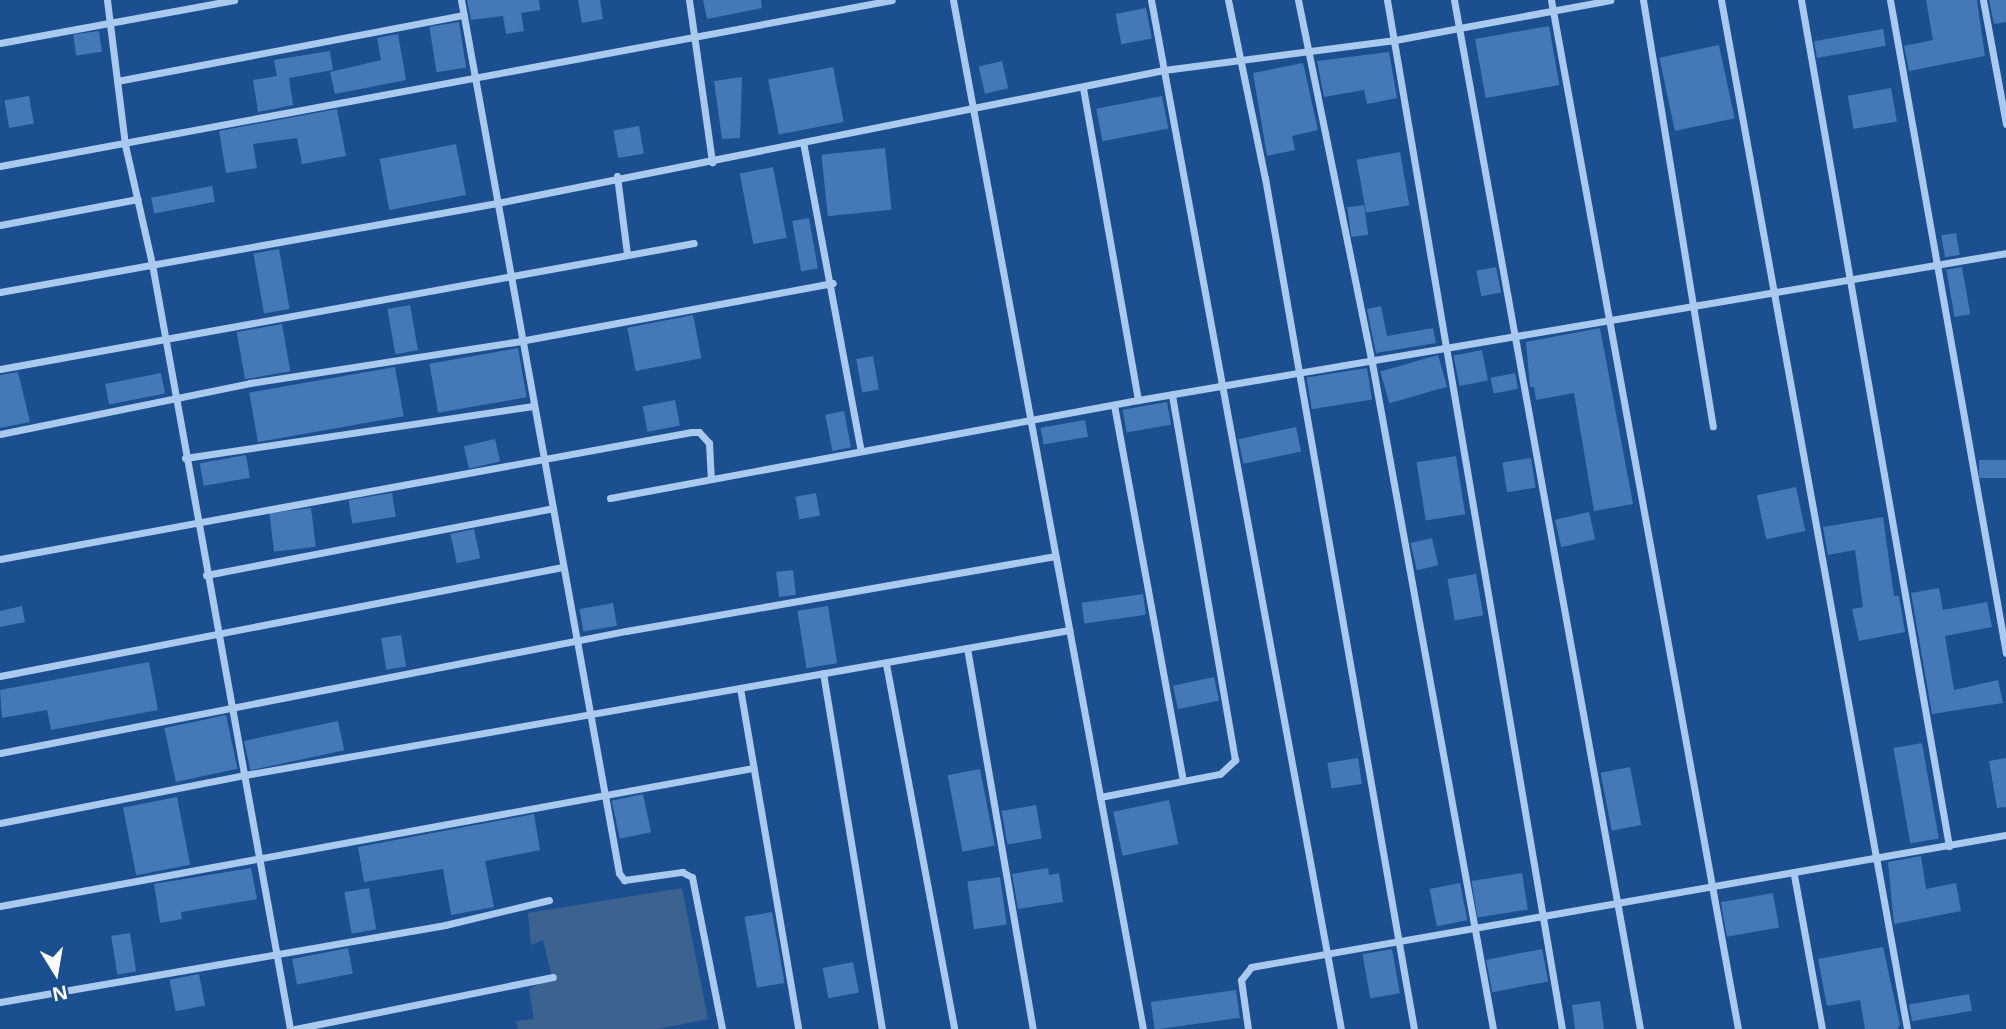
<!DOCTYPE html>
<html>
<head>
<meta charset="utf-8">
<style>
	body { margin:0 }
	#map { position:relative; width:2006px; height:1029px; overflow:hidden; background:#1b4f8f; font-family:"Open Sans",sans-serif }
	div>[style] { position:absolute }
	.water>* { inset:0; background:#3c6290 }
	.building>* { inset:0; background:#4478b7; transform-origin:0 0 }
	.street>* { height:7px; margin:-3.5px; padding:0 3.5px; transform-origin:3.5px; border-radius:3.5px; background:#a9c9ee }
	span { translate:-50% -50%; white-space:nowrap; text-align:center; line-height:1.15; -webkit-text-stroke:5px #1b4f8f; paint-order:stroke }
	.north { position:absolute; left:21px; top:938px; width:70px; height:70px; -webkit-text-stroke:5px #1b4f8f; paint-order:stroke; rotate:169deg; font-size:19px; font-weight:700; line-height:28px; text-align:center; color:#fff }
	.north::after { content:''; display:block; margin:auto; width:24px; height:32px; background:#fff; clip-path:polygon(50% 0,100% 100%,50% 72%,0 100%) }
</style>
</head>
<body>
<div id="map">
	<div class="water">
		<div style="clip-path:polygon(682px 888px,708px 1019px,658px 1029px,518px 1029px,516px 1021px,534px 1019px,529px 989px,552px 977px,543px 940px,531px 945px,528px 913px)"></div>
	</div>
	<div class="building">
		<div style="clip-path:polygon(467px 0,539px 0,540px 10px,521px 13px,524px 31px,506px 34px,503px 16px,471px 20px)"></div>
		<div style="clip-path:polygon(578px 0,600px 0,603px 19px,582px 23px)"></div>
		<div style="clip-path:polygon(703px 0,761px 0,762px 8px,707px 19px)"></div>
		<div style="clip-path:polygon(1926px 0,1977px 0,1985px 56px,1909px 71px,1904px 46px,1933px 40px)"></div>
		<div style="clip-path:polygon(1989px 0,2006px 0,2006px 22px,1994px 24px)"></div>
		<div style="left:1146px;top:8px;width:31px;height:31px;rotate:79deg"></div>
		<div style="left:459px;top:22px;width:46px;height:30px;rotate:81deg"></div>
		<div style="left:1549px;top:26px;width:60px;height:75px;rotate:80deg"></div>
		<div style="left:1883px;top:29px;width:17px;height:70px;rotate:80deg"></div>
		<div style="left:99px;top:31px;width:21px;height:26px;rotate:82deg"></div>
		<div style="clip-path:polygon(398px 34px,406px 80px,335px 94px,330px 72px,381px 60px,377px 38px)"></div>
		<div style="left:1719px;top:45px;width:75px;height:61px;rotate:78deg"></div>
		<div style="clip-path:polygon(330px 51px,333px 70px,289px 78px,293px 105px,258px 112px,253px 80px,277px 76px,274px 60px)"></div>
		<div style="clip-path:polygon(1389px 52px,1397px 98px,1367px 104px,1364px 90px,1324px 97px,1317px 61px)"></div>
		<div style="left:1002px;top:61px;width:28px;height:24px;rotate:77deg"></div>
		<div style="clip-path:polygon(1303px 63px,1318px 130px,1292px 136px,1295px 150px,1267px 156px,1253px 73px)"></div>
		<div style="left:833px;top:67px;width:56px;height:66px;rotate:79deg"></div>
		<div style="clip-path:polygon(742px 77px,740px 138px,722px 139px,714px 81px)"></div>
		<div style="left:1891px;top:88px;width:34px;height:44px;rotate:80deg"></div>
		<div style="left:29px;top:96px;width:28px;height:25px;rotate:80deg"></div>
		<div style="left:1162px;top:96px;width:33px;height:67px;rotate:79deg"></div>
		<div style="clip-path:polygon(337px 109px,346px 156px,302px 164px,297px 138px,253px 144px,257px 168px,226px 173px,219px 131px)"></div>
		<div style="left:639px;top:126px;width:28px;height:26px;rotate:80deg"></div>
		<div style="left:456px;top:144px;width:52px;height:78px;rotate:79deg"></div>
		<div style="left:885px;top:148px;width:62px;height:64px;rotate:84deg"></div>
		<div style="left:1400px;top:152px;width:54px;height:44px;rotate:80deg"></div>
		<div style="left:773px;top:167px;width:72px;height:34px;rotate:79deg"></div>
		<div style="left:212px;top:186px;width:16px;height:62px;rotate:79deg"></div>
		<div style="left:1364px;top:205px;width:30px;height:17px;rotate:82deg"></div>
		<div style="left:809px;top:218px;width:51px;height:17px;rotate:80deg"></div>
		<div style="left:1956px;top:233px;width:22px;height:15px;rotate:80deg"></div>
		<div style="left:279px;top:249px;width:61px;height:26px;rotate:80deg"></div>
		<div style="left:1496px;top:267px;width:26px;height:20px;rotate:79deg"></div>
		<div style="left:1962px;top:267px;width:48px;height:16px;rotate:80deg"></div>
		<div style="left:410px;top:305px;width:46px;height:23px;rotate:80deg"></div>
		<div style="clip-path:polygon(1381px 306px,1387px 336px,1433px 328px,1436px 343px,1376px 353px,1367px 309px)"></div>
		<div style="left:693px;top:315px;width:44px;height:67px;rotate:79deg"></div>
		<div style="left:282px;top:324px;width:48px;height:46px;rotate:80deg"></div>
		<div style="clip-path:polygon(1600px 328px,1633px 504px,1594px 511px,1574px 393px,1536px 400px,1534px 387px,1530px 387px,1526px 342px)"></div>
		<div style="left:518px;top:348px;width:50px;height:90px;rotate:80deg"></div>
		<div style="left:1482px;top:350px;width:31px;height:29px;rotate:79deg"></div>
		<div style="left:1438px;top:355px;width:33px;height:60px;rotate:74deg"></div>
		<div style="left:873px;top:356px;width:34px;height:17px;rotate:80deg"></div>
		<div style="left:395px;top:367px;width:50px;height:148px;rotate:80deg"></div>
		<div style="left:1367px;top:368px;width:32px;height:61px;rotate:81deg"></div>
		<div style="clip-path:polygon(18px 372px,30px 422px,0 428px,0 375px)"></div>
		<div style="left:161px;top:373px;width:21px;height:57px;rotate:79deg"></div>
		<div style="left:1515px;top:373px;width:16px;height:25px;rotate:79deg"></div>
		<div style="left:675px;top:400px;width:26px;height:33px;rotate:79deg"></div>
		<div style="left:1167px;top:402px;width:23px;height:45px;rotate:80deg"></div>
		<div style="left:844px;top:411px;width:37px;height:19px;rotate:79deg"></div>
		<div style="left:1085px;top:420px;width:17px;height:45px;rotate:80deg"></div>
		<div style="left:1296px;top:427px;width:25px;height:59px;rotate:78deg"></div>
		<div style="left:495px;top:439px;width:23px;height:32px;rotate:77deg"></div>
		<div style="left:246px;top:455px;width:23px;height:47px;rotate:80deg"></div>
		<div style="left:1456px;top:456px;width:59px;height:40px;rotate:81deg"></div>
		<div style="left:1531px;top:458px;width:30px;height:29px;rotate:81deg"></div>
		<div style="left:2006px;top:460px;width:18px;height:27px;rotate:90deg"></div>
		<div style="left:1796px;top:487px;width:45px;height:40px;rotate:78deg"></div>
		<div style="left:392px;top:493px;width:24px;height:44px;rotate:81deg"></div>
		<div style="left:816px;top:493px;width:23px;height:21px;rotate:80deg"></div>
		<div style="left:311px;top:508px;width:39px;height:42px;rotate:83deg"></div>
		<div style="left:1589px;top:512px;width:28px;height:35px;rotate:77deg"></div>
		<div style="clip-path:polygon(1883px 517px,1894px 596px,1899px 596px,1905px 632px,1859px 641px,1852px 609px,1863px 607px,1855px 550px,1828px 555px,1823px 527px)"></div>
		<div style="left:474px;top:529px;width:30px;height:24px;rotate:78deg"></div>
		<div style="left:1432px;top:538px;width:28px;height:22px;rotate:77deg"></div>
		<div style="left:793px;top:570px;width:25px;height:17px;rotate:83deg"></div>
		<div style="left:1476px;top:574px;width:42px;height:29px;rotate:80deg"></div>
		<div style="clip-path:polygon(1939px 588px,1943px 610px,1987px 602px,1992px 627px,1945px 636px,1954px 690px,1998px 680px,2003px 703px,1932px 714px,1911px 593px)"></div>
		<div style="left:1143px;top:594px;width:21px;height:62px;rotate:82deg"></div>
		<div style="left:613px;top:603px;width:23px;height:34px;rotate:80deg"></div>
		<div style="clip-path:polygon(22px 606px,25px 622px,0 627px,0 611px)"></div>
		<div style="left:828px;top:606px;width:58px;height:31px;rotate:81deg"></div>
		<div style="left:401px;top:635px;width:32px;height:20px;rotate:81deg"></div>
		<div style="clip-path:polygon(149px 662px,158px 710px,51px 730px,47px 710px,2px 718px,0 690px)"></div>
		<div style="left:1214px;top:677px;width:24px;height:42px;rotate:78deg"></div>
		<div style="left:226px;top:715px;width:55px;height:63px;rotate:78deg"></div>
		<div style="left:338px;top:721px;width:30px;height:96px;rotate:78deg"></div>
		<div style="left:1922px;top:743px;width:97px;height:29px;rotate:80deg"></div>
		<div style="left:1358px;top:758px;width:26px;height:31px;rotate:81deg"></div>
		<div style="clip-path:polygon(2006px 758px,2006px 807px,1997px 808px,1989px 761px)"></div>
		<div style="left:1630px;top:767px;width:59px;height:30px;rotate:79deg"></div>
		<div style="left:980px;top:769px;width:78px;height:33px;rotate:79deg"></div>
		<div style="left:643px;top:794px;width:39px;height:32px;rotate:78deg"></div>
		<div style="left:177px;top:797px;width:69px;height:55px;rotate:79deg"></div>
		<div style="left:1169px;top:800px;width:45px;height:57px;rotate:78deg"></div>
		<div style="left:1036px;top:805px;width:34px;height:35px;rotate:80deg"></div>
		<div style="clip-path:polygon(534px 814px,540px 850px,485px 861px,494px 907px,451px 915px,443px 869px,364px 882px,358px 847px)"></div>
		<div style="clip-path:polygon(1921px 856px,1926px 889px,1956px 883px,1961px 911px,1894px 924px,1888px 862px)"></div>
		<div style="clip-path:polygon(251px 868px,257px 899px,181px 912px,182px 919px,160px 923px,154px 884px)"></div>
		<div style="clip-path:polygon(1048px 868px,1049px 875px,1059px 873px,1063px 902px,1018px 909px,1012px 874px)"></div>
		<div style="left:1522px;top:873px;width:37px;height:51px;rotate:81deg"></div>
		<div style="left:1000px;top:877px;width:48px;height:33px;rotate:82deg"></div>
		<div style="left:1460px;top:883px;width:38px;height:31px;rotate:79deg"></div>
		<div style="left:369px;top:888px;width:42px;height:25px;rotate:80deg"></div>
		<div style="left:1773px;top:893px;width:35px;height:53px;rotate:80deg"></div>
		<div style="left:772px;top:912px;width:72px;height:28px;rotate:80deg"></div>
		<div style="left:130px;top:933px;width:39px;height:19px;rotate:81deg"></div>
		<div style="clip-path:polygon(1883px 947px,1900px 1025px,1897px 1029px,1865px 1029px,1860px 1000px,1827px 1006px,1818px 959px)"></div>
		<div style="left:348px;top:948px;width:26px;height:57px;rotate:79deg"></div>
		<div style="left:1392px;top:949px;width:45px;height:30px;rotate:80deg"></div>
		<div style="left:1542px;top:949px;width:33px;height:57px;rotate:79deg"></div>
		<div style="left:853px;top:962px;width:31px;height:31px;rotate:79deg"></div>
		<div style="left:199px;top:974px;width:32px;height:30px;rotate:79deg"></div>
		<div style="left:1236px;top:990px;width:28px;height:86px;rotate:82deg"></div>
		<div style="left:1969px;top:994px;width:17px;height:61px;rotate:80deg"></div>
		<div style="clip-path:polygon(1600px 1001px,1604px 1029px,1575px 1029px,1572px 1005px)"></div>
	</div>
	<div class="street">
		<div style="left:107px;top:0;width:146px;rotate:82.9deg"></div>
		<div style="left:125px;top:145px;width:122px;rotate:77.2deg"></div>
		<div style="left:152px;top:264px;width:777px;rotate:79.77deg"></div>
		<div style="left:461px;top:0;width:887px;rotate:79.74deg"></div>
		<div style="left:619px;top:873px;width:9px;rotate:54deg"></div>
		<div style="left:624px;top:880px;width:59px;rotate:-7.9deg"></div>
		<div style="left:682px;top:872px;width:11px;rotate:27deg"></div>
		<div style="left:692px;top:877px;width:155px;rotate:78.8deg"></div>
		<div style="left:689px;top:0;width:164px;rotate:81.9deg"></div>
		<div style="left:953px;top:0;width:1046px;rotate:79.54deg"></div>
		<div style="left:1151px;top:0;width:1046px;rotate:79.54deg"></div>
		<div style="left:1228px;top:0;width:182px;rotate:78.3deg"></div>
		<div style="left:1265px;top:178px;width:864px;rotate:80.07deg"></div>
		<div style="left:1298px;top:0;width:370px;rotate:78.5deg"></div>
		<div style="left:1372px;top:363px;width:677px;rotate:79.7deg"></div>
		<div style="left:1387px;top:0;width:1044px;rotate:80.35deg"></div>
		<div style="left:1454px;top:0;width:1046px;rotate:79.75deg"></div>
		<div style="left:1551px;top:0;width:1046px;rotate:79.7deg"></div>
		<div style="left:1643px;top:0;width:432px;rotate:80.7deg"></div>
		<div style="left:1721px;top:0;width:1046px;rotate:79.75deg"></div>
		<div style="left:1801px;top:0;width:859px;rotate:80.08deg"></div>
		<div style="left:1890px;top:0;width:663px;rotate:79.93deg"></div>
		<div style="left:1983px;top:0;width:126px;rotate:79.5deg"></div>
		<div style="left:0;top:43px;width:238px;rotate:-10.4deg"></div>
		<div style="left:117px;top:81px;width:353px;rotate:-10.8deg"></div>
		<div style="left:1083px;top:88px;width:317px;rotate:80deg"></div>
		<div style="left:803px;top:142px;width:314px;rotate:79.4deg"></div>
		<div style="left:0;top:166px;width:907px;rotate:-10.54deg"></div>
		<div style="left:617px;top:176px;width:79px;rotate:82.7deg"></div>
		<div style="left:0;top:225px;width:140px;rotate:-10.7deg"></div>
		<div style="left:0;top:292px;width:505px;rotate:-10.15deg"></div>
		<div style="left:497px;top:203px;width:680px;rotate:-11.28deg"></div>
		<div style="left:1164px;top:70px;width:233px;rotate:-7.4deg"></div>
		<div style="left:1395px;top:40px;width:219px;rotate:-10.5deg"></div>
		<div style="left:0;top:369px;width:705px;rotate:-10.29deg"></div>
		<div style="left:1114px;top:405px;width:382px;rotate:79.6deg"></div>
		<div style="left:0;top:434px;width:255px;rotate:-11.5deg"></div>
		<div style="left:250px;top:383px;width:273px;rotate:-8.8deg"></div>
		<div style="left:520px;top:341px;width:318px;rotate:-10.5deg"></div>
		<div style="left:185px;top:458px;width:352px;rotate:-8.5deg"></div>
		<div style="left:610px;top:498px;width:537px;rotate:-10.51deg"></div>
		<div style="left:1138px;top:400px;width:880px;rotate:-9.61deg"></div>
		<div style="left:0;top:559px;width:703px;rotate:-10.41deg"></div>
		<div style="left:691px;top:432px;width:8px"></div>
		<div style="left:699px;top:432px;width:15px;rotate:48deg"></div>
		<div style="left:709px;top:443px;width:35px;rotate:87deg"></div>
		<div style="left:206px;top:575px;width:353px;rotate:-10.9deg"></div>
		<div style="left:967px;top:648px;width:387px;rotate:80.2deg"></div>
		<div style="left:886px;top:664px;width:371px;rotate:79.4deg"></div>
		<div style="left:823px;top:673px;width:361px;rotate:80.6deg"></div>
		<div style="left:0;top:676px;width:573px;rotate:-10.96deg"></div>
		<div style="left:740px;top:688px;width:346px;rotate:80.3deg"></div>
		<div style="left:0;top:753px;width:638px;rotate:-11.03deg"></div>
		<div style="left:626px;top:631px;width:436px;rotate:-9.9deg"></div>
		<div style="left:1100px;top:797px;width:122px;rotate:-10.9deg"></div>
		<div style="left:1220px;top:774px;width:21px;rotate:-43deg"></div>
		<div style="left:1235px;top:760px;width:371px;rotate:-99.8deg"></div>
		<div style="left:0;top:823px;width:250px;rotate:-11.1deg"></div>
		<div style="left:245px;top:775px;width:837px;rotate:-9.98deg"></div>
		<div style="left:1794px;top:875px;width:157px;rotate:79.7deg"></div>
		<div style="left:0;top:906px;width:766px;rotate:-10.39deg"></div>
		<div style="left:0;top:1002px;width:452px;rotate:-9.8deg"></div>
		<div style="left:445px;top:925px;width:107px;rotate:-13.5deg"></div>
		<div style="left:295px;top:1029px;width:263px;rotate:-11.4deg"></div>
		<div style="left:1248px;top:1029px;width:49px;rotate:-98.1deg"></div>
		<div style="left:1241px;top:980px;width:16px;rotate:-52deg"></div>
		<div style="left:1251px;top:967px;width:766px;rotate:-9.92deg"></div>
	</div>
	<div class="north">N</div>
</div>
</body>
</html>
